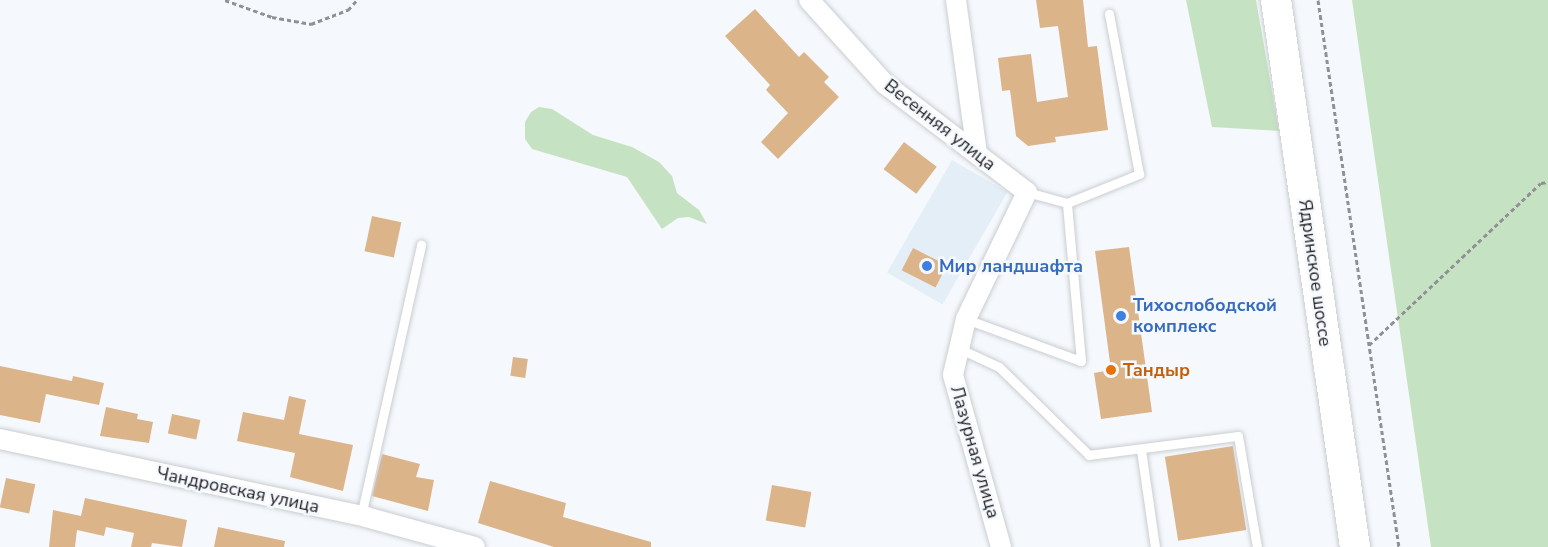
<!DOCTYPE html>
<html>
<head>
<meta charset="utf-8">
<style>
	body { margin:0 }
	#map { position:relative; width:1548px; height:547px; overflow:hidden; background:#f5f9fd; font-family:"Nunito Sans",sans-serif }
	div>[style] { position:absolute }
	.built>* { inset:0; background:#e4eef7; transform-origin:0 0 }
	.green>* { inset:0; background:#c5e2c2 }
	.building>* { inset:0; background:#dbb48a; transform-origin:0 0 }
	.path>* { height:3px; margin-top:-1.5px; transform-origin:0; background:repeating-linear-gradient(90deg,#8f9194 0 4.5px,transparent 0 7.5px) }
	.roads { filter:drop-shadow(0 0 2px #c9cdd0) drop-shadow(0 0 2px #c9cdd0) }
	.service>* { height:9px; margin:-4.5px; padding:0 4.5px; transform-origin:4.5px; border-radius:4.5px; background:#fff }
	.minor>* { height:20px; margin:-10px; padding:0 10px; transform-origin:10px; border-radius:10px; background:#fff }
	.primary>* { height:30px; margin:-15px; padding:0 15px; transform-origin:15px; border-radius:15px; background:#fff }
	.dots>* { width:16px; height:16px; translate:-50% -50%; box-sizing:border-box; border:3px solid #f5f9fd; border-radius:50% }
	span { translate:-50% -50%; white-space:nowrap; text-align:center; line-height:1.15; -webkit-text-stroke:5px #f5f9fd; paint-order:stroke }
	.street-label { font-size:18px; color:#222325 }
	.shop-label { font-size:18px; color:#366cbe; font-weight:700 }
	.left { translate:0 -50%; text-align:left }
	.food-label { font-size:18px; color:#c56008; font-weight:700 }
</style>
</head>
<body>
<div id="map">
	<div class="built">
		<div style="left:952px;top:160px;width:64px;height:130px;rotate:30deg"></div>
	</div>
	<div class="green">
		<div style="clip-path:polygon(1186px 0,1256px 0,1279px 131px,1212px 127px)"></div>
		<div style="clip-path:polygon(1352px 0,1548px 0,1548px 547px,1431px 547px)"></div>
		<div style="clip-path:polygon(539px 107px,552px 109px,593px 135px,632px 147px,659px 162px,672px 176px,677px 193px,699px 210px,707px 224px,689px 217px,678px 218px,662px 229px,627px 177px,532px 149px,525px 139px,525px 122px,531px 112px)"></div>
	</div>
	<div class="building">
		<div style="clip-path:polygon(1036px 0,1083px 0,1088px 47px,1097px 46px,1108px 130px,1055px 137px,1056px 142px,1028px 146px,1016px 136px,1010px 90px,1002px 91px,998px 58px,1031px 54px,1037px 102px,1068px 97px,1058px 26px,1040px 28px)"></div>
		<div style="clip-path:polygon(755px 9px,799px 57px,804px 52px,829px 77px,824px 82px,839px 97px,778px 159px,761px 142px,788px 113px,766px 90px,770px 85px,725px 36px)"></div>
		<div style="left:904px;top:142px;width:41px;height:34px;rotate:37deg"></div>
		<div style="left:372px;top:216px;width:30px;height:36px;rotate:12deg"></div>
		<div style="clip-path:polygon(1129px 247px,1152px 412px,1101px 419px,1094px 373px,1111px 370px,1095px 251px)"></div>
		<div style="left:913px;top:248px;width:38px;height:25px;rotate:27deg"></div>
		<div style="left:513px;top:357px;width:15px;height:19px;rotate:8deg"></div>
		<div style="clip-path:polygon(0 366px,72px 381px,73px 376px,104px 383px,99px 405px,46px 394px,40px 423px,0 415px)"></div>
		<div style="clip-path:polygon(289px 396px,306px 400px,299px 434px,353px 445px,343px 491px,290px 477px,295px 453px,237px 441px,243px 412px,284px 420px)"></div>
		<div style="clip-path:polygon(106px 407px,138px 414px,137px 419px,153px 422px,149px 443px,100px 436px)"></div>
		<div style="left:172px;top:414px;width:29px;height:20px;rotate:12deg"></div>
		<div style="left:1233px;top:446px;width:85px;height:69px;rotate:81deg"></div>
		<div style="clip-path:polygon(382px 454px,420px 464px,416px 477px,434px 480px,428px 511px,372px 496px)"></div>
		<div style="left:6px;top:478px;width:30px;height:30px;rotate:12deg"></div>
		<div style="clip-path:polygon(490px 481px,566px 503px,563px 517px,651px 542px,651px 547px,554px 547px,478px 523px)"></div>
		<div style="left:772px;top:485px;width:40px;height:36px;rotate:10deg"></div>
		<div style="clip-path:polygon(85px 498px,187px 520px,182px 547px,152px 543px,151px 547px,131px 547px,134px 533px,106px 527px,104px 536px,77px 530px,75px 547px,49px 547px,53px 510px,81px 516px)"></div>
		<div style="clip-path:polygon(218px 527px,285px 541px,284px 547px,214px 547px)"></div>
	</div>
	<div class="path">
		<div style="left:225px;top:0;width:50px;rotate:19.9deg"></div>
		<div style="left:272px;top:17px;width:40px;rotate:10deg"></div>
		<div style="left:311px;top:24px;width:40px;rotate:-21deg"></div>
		<div style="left:348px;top:10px;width:13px;rotate:-48deg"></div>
		<div style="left:1318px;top:0;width:553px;rotate:81.58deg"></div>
		<div style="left:1369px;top:345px;width:236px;rotate:-43.3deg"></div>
		<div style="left:1541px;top:183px;width:7px;rotate:-8deg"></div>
	</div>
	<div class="roads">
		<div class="service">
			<div style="left:1067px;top:203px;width:78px;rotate:-21.9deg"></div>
			<div style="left:1139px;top:174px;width:163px;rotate:-100.6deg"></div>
			<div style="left:966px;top:319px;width:122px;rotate:20.1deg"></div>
			<div style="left:1081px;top:361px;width:159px;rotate:-95.1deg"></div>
			<div style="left:1067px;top:203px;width:41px;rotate:-164.6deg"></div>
			<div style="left:958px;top:348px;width:45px;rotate:24.9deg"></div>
			<div style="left:999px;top:367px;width:126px;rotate:44.4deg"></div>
			<div style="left:1089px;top:455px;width:150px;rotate:-7.3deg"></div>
			<div style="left:1238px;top:436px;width:113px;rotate:80.3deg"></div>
			<div style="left:1141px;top:450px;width:98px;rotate:81.8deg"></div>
			<div style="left:361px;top:516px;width:278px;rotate:-77.5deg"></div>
		</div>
		<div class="minor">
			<div style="left:809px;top:0;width:113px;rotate:47.9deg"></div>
			<div style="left:885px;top:84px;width:178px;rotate:37.3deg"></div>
			<div style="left:1027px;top:192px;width:141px;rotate:115.7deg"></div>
			<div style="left:966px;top:319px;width:57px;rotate:103.1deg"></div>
			<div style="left:953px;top:375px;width:179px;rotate:74.4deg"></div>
			<div style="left:956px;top:0;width:154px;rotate:82.2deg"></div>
			<div style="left:0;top:439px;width:374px;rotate:12deg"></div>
			<div style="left:366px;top:517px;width:113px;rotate:15.4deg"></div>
		</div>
		<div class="primary">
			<div style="left:1276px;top:0;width:553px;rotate:81.78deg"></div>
		</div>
	</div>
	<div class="dots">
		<div style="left:927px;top:266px;background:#3f7fe0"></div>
		<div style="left:1121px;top:316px;background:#3f7fe0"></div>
		<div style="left:1111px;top:370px;background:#e8710a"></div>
	</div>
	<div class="street-label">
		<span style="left:940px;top:125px;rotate:38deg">Весенняя улица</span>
		<span style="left:1315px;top:273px;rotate:82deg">Ядринское шоссе</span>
		<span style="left:975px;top:452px;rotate:74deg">Лазурная улица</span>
		<span style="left:238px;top:490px;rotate:12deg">Чандровская улица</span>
	</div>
	<div class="shop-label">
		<span class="left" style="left:939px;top:266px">Мир ландшафта</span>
		<span class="left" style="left:1133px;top:316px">Тихослободской<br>комплекс</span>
	</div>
	<div class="food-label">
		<span class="left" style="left:1123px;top:370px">Тандыр</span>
	</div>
</div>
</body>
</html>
